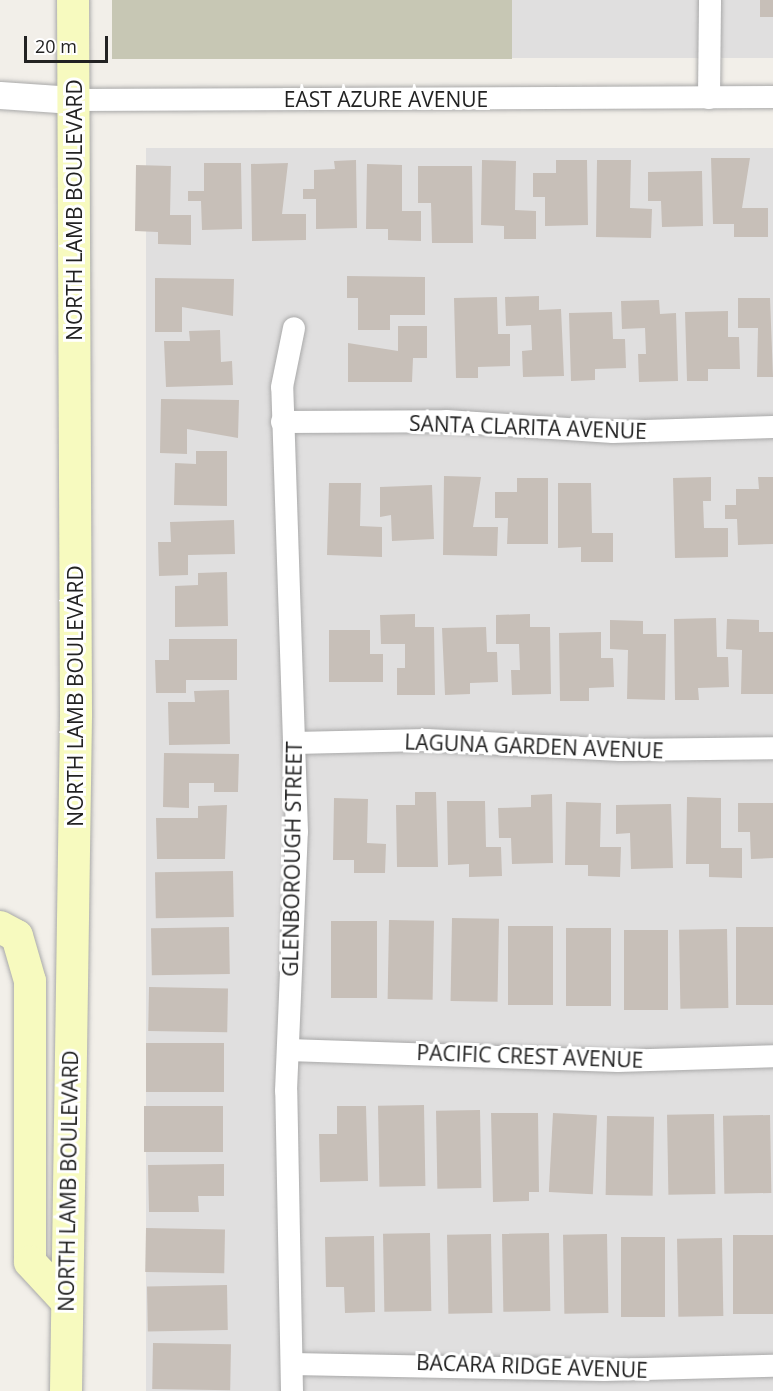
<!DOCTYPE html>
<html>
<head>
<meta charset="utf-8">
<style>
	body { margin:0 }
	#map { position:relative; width:773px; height:1391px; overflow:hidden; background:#f2efe9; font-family:"Open Sans",sans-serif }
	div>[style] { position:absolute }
	.residential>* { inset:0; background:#e0dfdf; transform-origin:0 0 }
	.construction>* { inset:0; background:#c7c7b4; transform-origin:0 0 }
	.building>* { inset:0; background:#c7bfb8; transform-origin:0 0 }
	.roads { filter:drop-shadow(0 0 2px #a9a9a9) drop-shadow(0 0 2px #a9a9a9) }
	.minor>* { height:22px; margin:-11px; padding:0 11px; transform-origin:11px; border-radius:11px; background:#fff }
	.tertiary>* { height:27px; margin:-13.5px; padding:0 13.5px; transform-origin:13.5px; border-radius:13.5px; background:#fff }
	.secondary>* { height:32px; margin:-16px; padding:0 16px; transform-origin:16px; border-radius:16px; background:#f7fabf }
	span { translate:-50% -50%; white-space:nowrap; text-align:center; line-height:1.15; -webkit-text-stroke:6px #fff; paint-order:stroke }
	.street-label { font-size:21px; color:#222 }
	.scale { position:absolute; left:24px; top:36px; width:84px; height:27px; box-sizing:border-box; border:3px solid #222; border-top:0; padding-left:8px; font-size:18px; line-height:21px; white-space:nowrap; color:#222; -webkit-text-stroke:4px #fff; paint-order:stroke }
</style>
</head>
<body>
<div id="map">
	<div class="residential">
		<div style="left:512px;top:0;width:261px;height:58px"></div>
		<div style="left:773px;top:148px;width:1243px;height:627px;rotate:90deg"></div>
	</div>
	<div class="construction">
		<div style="left:112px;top:0;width:400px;height:59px"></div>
	</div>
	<div class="building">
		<div style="left:760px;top:0;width:13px;height:17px"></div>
		<div style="clip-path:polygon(711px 158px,750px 158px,742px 208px,768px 208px,768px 237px,734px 237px,734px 224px,713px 224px)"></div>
		<div style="clip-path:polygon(356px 160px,357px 228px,316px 229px,316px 199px,303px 199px,303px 189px,314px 189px,314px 170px,335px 169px,334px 161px)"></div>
		<div style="clip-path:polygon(482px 160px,516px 161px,515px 210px,536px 211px,536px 239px,504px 239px,504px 226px,481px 225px)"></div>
		<div style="clip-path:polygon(556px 160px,587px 160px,588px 225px,545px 226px,545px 197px,533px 197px,533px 173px,556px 173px)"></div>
		<div style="clip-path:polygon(597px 160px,631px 160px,630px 208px,652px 209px,651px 238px,596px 237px)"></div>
		<div style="clip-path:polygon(204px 163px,241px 163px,242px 229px,202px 230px,201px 201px,188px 201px,188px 191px,204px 191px)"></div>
		<div style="clip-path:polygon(288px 163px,282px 214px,306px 214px,306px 240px,252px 241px,251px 164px)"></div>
		<div style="clip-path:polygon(367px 164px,402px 165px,402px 211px,421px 211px,421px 241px,388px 240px,388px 229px,366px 229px)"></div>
		<div style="clip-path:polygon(136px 165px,171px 166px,170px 215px,191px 215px,191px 245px,158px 244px,158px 232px,135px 231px)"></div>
		<div style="clip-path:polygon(418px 166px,472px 166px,473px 243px,432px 243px,431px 203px,418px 203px)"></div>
		<div style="clip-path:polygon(702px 171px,703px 226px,662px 227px,661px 201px,648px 201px,648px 172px)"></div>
		<div style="clip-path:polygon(347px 276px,425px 277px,425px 315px,390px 315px,390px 330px,358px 330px,358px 298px,347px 298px)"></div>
		<div style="clip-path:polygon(155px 278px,234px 279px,233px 316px,182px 307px,182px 332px,155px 332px)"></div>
		<div style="clip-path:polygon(539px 296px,539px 310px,561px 309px,564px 376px,523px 377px,522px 351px,532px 350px,531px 325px,506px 326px,505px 297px)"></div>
		<div style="clip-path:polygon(497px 297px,498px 334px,510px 334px,510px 366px,478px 367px,478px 378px,456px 378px,454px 298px)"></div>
		<div style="clip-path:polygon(738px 298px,770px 298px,773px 377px,757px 377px,758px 328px,738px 328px)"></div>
		<div style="clip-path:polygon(659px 300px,660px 314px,676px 313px,678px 381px,639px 382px,638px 354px,646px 354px,645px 328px,622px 329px,621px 301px)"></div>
		<div style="clip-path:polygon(728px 311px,728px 337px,739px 337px,740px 369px,708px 369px,708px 381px,687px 381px,685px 312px)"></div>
		<div style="clip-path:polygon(612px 312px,613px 339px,625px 339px,626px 368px,595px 369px,595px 380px,571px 381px,569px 313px)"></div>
		<div style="clip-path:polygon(398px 326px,427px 326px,427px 358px,413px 358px,412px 382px,348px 382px,348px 343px,398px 351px)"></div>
		<div style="clip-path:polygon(220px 330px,221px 362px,232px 361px,233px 385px,166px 387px,164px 341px,190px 341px,189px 331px)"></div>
		<div style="clip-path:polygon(161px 399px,239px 400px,238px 438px,187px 429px,187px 454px,160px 453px)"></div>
		<div style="clip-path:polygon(196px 451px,227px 451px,227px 506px,174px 505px,175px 463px,196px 464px)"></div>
		<div style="clip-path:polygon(444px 476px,481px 477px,473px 527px,498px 527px,497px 556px,443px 555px)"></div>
		<div style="clip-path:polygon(711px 477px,711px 501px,703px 501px,704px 528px,728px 528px,728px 557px,675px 558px,673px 478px)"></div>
		<div style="clip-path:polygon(758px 477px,773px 477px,773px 544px,738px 545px,737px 519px,725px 519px,725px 505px,736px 505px,736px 489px,759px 489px)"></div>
		<div style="clip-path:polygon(517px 478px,548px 478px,548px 544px,507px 544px,508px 518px,495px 518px,495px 492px,517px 492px)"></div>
		<div style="clip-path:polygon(329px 483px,361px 483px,360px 526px,382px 527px,382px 557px,327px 555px)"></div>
		<div style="clip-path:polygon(558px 483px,591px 483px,592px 533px,613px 533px,613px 562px,581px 562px,581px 547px,558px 548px)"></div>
		<div style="clip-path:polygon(432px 485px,434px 539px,392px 541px,391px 515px,380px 517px,380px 487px)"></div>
		<div style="clip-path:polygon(234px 520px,235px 554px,188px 555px,188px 575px,159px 576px,158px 542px,171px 542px,170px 522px)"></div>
		<div style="clip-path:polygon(227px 572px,228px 626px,175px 627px,175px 586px,198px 585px,198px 573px)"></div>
		<div style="clip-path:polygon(415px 614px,415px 627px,434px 627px,435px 695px,397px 695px,397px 668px,405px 668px,405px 644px,381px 644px,380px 615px)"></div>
		<div style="clip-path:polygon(530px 614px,530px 627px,550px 627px,551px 694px,512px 695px,511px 670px,520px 670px,519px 644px,496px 644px,496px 615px)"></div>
		<div style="clip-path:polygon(716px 618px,717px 657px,728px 657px,729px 687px,698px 688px,699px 700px,675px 700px,674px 619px)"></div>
		<div style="clip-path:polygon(727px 619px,759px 620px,759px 632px,773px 632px,773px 694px,741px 694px,742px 650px,726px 649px)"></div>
		<div style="clip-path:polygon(610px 620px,643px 621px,643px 634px,666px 634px,665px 700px,627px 699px,628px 650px,610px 649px)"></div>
		<div style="clip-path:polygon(486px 627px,487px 652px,497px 652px,498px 682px,470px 683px,470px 694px,445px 695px,442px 628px)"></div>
		<div style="clip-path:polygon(329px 630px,370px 630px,370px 654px,383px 654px,383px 682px,329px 682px)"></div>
		<div style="clip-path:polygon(601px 632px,601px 658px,613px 658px,614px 687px,589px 688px,589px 701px,560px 701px,559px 633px)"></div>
		<div style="clip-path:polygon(169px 639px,237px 639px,237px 680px,186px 680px,186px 693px,156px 693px,155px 660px,169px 660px)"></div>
		<div style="clip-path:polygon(229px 690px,230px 744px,169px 745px,168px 702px,195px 702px,194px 691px)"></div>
		<div style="clip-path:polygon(164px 753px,239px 754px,238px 792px,214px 792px,214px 783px,189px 783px,189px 808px,163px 807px)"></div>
		<div style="clip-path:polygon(415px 792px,436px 792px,438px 867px,397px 867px,396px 805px,415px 805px)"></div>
		<div style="clip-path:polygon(552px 794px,553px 863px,512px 864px,511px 838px,499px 838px,498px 808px,531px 807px,531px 795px)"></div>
		<div style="clip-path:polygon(687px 797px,721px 798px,721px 848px,742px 848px,742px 878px,709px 877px,709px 864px,686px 864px)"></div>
		<div style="clip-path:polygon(334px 798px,368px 799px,367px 843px,386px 844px,385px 873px,354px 873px,354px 860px,333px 860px)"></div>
		<div style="clip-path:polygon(447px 801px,485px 801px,486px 847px,501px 847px,502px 876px,469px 877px,469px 864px,448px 865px)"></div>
		<div style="clip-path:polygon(566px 802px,601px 803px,600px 847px,621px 847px,620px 877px,588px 876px,588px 865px,565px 865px)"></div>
		<div style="clip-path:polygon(738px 803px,773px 803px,773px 858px,751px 859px,750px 832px,738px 832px)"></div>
		<div style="clip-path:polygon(671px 804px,673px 868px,631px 869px,630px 833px,616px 834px,616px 805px)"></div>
		<div style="clip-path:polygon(227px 805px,225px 859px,157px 859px,156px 818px,198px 818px,198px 806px)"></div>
		<div style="left:233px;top:871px;width:46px;height:78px;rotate:89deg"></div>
		<div style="left:452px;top:918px;width:47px;height:83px;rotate:1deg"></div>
		<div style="left:389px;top:920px;width:45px;height:79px;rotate:1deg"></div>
		<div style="left:331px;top:921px;width:46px;height:77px"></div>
		<div style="left:508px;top:926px;width:45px;height:79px"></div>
		<div style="left:229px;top:927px;width:47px;height:78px;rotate:89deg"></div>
		<div style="left:773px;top:927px;width:78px;height:37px;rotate:90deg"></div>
		<div style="left:566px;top:928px;width:45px;height:78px"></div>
		<div style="left:727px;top:929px;width:79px;height:48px;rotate:89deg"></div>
		<div style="left:624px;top:930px;width:44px;height:80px"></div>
		<div style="left:149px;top:987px;width:79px;height:44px;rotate:1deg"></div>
		<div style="left:146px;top:1043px;width:78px;height:49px"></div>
		<div style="left:424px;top:1105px;width:81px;height:46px;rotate:89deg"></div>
		<div style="left:223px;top:1106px;width:46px;height:79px;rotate:90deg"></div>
		<div style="clip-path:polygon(337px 1106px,366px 1106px,368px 1181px,320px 1182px,319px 1134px,337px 1134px)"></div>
		<div style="left:480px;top:1110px;width:78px;height:44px;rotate:89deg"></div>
		<div style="clip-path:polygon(491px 1113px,538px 1113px,539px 1192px,529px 1192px,529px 1201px,493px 1202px)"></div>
		<div style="left:553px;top:1113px;width:44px;height:79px;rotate:3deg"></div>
		<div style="left:714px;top:1114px;width:80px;height:47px;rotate:89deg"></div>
		<div style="left:770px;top:1115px;width:78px;height:47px;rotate:89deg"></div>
		<div style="left:607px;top:1116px;width:47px;height:79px;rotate:1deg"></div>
		<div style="clip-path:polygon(224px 1164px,224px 1196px,198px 1196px,199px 1212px,149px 1212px,148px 1165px)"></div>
		<div style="left:146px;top:1228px;width:79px;height:44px;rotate:1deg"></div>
		<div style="left:430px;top:1233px;width:78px;height:47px;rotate:89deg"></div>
		<div style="left:549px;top:1233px;width:78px;height:47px;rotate:89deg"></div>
		<div style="left:491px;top:1234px;width:79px;height:44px;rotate:89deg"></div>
		<div style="left:607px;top:1234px;width:79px;height:44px;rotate:89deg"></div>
		<div style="left:773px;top:1235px;width:79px;height:40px;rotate:90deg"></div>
		<div style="clip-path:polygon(374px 1236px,375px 1312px,345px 1313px,344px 1287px,326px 1287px,325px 1237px)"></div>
		<div style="left:621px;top:1237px;width:44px;height:80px"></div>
		<div style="left:722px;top:1238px;width:78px;height:45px;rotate:89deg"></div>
		<div style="left:227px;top:1285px;width:45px;height:80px;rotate:89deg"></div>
		<div style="left:153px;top:1343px;width:78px;height:46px;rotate:1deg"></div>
	</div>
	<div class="roads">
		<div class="minor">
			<div style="left:709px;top:98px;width:98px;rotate:-89.4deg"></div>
			<div style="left:73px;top:100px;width:700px;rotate:-0.25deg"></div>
			<div style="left:282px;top:422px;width:164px;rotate:-0.3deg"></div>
			<div style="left:446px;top:421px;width:167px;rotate:3.8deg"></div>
			<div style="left:613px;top:432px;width:160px;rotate:-1.8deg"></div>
			<div style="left:294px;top:743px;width:133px;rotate:-1.3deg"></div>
			<div style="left:427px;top:740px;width:193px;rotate:3deg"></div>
			<div style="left:620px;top:750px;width:153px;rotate:-0.7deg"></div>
			<div style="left:288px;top:1050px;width:330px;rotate:1.9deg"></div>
			<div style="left:618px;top:1061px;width:155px;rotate:-1.8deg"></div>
			<div style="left:292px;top:1364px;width:312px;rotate:1.1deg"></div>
			<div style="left:604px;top:1370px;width:169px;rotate:-1.4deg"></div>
			<div style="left:292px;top:1391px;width:300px;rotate:-91.1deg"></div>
			<div style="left:286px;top:1091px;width:259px;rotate:-87.6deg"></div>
			<div style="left:297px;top:832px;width:445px;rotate:-91.9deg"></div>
			<div style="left:282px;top:387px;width:60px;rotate:-78.5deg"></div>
		</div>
		<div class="tertiary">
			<div style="left:0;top:95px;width:73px;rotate:3.9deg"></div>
		</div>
		<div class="secondary">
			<div style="left:0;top:927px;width:19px;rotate:28deg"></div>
			<div style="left:17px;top:936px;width:47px;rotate:73.9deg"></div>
			<div style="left:30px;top:981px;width:281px;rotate:90deg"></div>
			<div style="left:30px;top:1262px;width:54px;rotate:47.2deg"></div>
			<div style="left:66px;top:1391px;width:677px;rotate:-89.15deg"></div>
			<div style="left:76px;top:714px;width:714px;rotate:-90.24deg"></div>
		</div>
	</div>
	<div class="street-label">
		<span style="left:386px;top:99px">EAST AZURE AVENUE</span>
		<span style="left:74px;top:210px;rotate:-90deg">NORTH LAMB BOULEVARD</span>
		<span style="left:528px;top:427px;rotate:2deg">SANTA CLARITA AVENUE</span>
		<span style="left:75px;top:696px;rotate:-90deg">NORTH LAMB BOULEVARD</span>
		<span style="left:534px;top:746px;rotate:2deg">LAGUNA GARDEN AVENUE</span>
		<span style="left:292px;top:859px;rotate:-89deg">GLENBOROUGH STREET</span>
		<span style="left:530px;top:1056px;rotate:2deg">PACIFIC CREST AVENUE</span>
		<span style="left:68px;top:1181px;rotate:-89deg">NORTH LAMB BOULEVARD</span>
		<span style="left:532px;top:1366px;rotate:2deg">BACARA RIDGE AVENUE</span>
	</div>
	<div class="scale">20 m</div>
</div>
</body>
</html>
